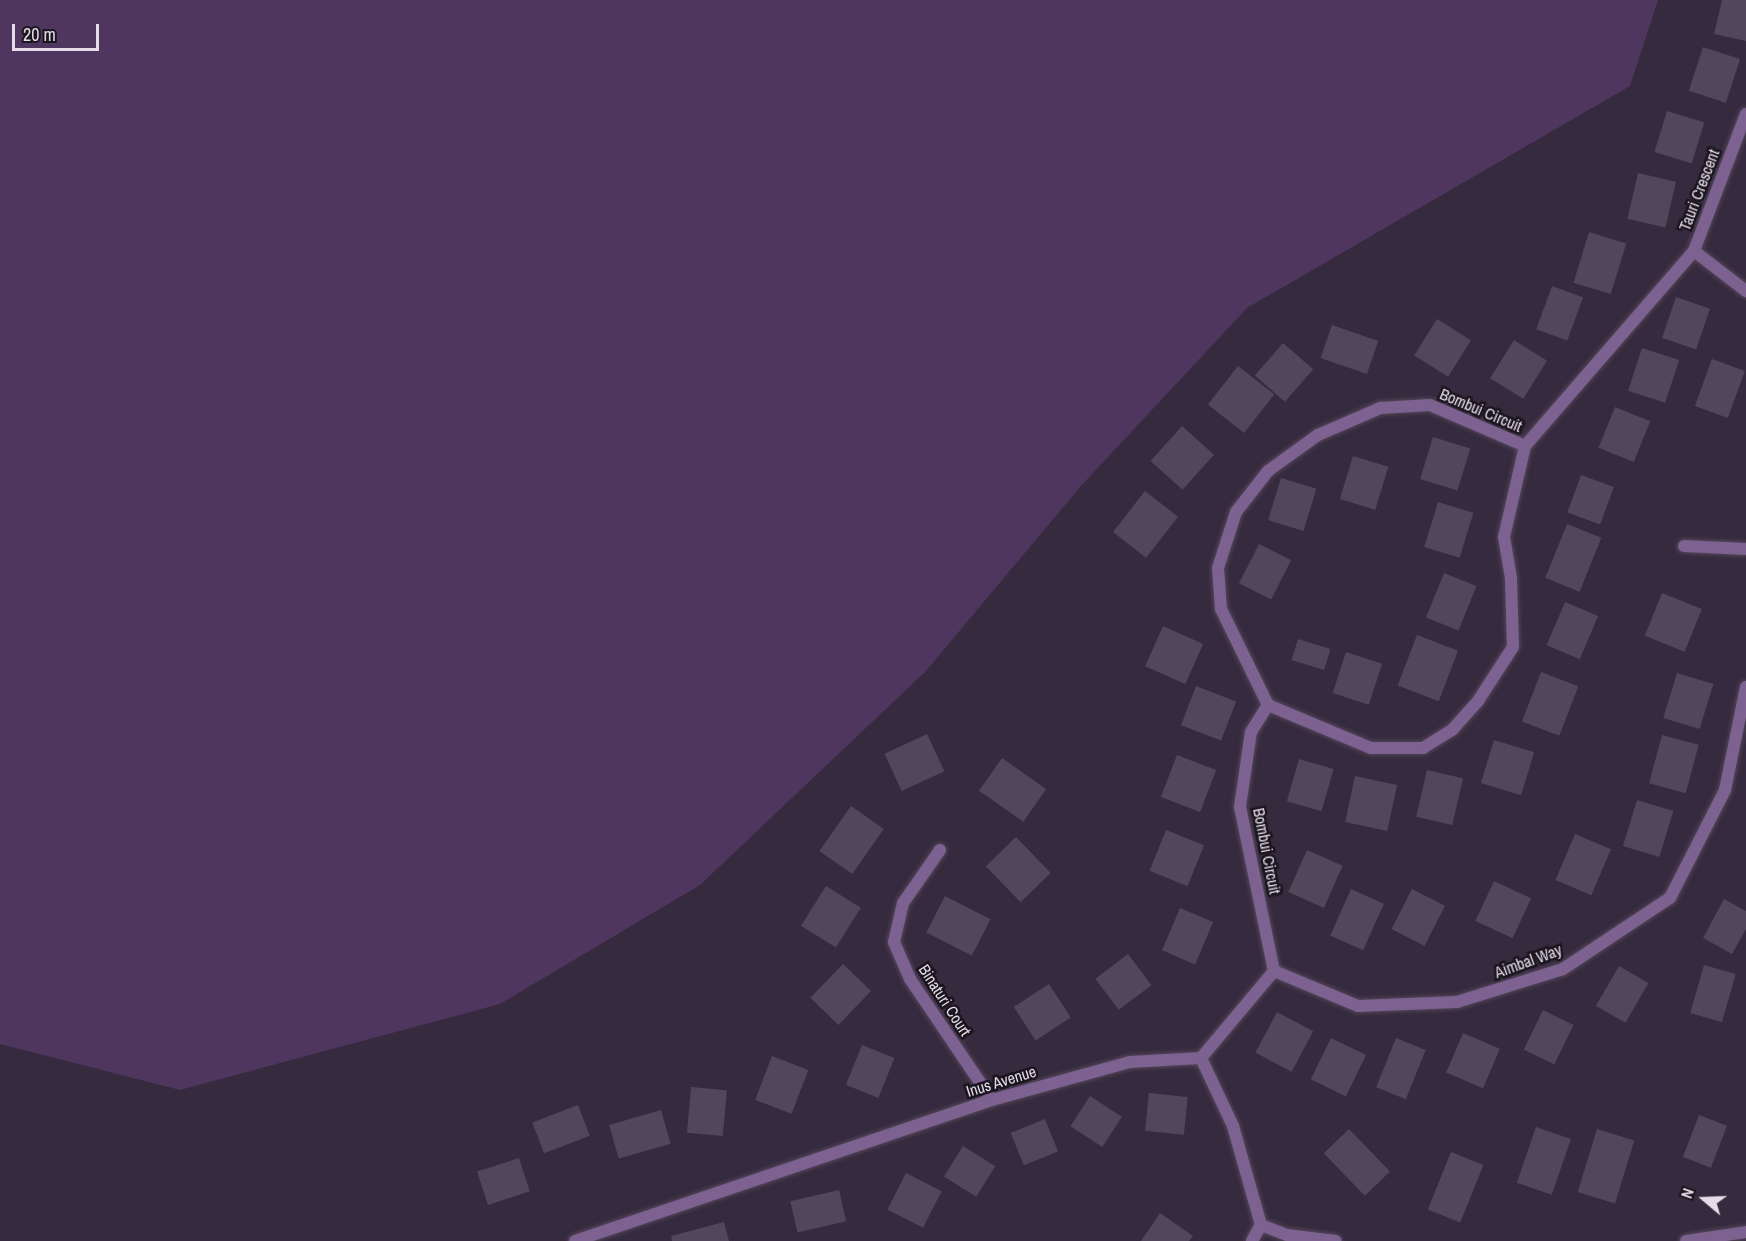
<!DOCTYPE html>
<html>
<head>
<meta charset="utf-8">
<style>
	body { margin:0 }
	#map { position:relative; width:1746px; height:1241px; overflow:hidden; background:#362a3e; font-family:"Archivo Narrow",sans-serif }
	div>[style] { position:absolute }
	.green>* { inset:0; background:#4e365f }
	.building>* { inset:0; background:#52465a; transform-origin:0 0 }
	.roads { filter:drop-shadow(0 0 2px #524659) drop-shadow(0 0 2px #524659) }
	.minor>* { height:12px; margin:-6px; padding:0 6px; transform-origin:6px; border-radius:6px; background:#7d6191 }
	span { translate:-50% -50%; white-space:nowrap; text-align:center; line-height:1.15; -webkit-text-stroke:5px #1a151e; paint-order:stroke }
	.street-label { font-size:16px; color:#e4dce9 }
	.north { position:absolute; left:1674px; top:1169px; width:60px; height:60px; -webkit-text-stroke:4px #1a151e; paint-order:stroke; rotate:289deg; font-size:16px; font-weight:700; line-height:24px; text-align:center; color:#e4dce9 }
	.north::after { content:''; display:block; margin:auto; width:21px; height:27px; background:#e4dce9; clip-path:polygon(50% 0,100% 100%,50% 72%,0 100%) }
	.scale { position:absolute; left:12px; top:24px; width:87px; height:27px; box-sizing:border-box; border:3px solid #e4dce9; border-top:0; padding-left:8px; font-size:18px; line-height:21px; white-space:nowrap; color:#e4dce9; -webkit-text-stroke:4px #1a151e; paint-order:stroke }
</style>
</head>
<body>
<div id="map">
	<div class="green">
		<div style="clip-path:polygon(0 0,1658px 0,1630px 86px,1247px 308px,1080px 487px,926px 671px,700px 885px,500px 1004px,180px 1090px,0 1044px)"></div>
	</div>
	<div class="building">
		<div style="clip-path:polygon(1722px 0,1746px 0,1746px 41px,1714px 34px)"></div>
		<div style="left:1703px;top:47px;width:39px;height:46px;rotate:18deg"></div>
		<div style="left:1667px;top:111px;width:39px;height:43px;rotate:17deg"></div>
		<div style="left:1638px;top:173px;width:39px;height:47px;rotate:13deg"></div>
		<div style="left:1589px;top:232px;width:39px;height:53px;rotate:17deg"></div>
		<div style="left:1552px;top:286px;width:33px;height:46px;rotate:20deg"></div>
		<div style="left:1676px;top:297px;width:36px;height:43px;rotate:19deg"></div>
		<div style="left:1437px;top:319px;width:40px;height:43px;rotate:32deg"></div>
		<div style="left:1332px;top:325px;width:49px;height:35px;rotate:19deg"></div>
		<div style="left:1514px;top:340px;width:39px;height:45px;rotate:32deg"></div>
		<div style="left:1283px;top:343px;width:40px;height:43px;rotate:41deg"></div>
		<div style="left:1642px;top:348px;width:39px;height:45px;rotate:18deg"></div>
		<div style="left:1712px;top:359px;width:35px;height:50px;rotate:20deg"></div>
		<div style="left:1238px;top:366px;width:46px;height:49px;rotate:38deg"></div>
		<div style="left:1615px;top:407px;width:38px;height:44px;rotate:22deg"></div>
		<div style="left:1182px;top:426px;width:43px;height:47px;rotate:42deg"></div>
		<div style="left:1433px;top:437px;width:39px;height:44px;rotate:17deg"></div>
		<div style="left:1353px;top:456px;width:37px;height:45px;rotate:17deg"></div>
		<div style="left:1581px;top:475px;width:35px;height:40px;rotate:20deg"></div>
		<div style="left:1281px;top:478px;width:37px;height:44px;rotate:17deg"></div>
		<div style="left:1145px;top:491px;width:42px;height:52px;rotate:38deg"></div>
		<div style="left:1438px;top:502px;width:37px;height:47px;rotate:17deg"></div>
		<div style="left:1567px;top:524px;width:37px;height:58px;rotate:22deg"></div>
		<div style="left:1259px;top:544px;width:36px;height:44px;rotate:27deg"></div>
		<div style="left:1444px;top:573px;width:35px;height:48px;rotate:22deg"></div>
		<div style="left:1662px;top:593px;width:43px;height:46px;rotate:22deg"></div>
		<div style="left:1565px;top:602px;width:36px;height:47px;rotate:23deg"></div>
		<div style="left:1163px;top:626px;width:44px;height:44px;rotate:24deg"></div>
		<div style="left:1417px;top:635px;width:44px;height:54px;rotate:21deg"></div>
		<div style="left:1298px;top:639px;width:34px;height:22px;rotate:17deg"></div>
		<div style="left:1346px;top:652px;width:38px;height:43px;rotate:18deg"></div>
		<div style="left:1541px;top:672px;width:40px;height:53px;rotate:21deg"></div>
		<div style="left:1677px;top:673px;width:38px;height:47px;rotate:17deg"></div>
		<div style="left:1196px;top:686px;width:43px;height:42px;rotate:21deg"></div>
		<div style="left:927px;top:734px;width:41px;height:47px;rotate:65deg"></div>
		<div style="left:1662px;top:735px;width:38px;height:50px;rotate:15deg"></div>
		<div style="left:1494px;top:740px;width:42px;height:45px;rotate:17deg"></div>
		<div style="left:1177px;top:755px;width:42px;height:45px;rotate:21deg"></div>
		<div style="left:1002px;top:758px;width:54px;height:40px;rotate:35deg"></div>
		<div style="left:1299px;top:759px;width:36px;height:44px;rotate:16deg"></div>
		<div style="left:1427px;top:770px;width:37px;height:48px;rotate:13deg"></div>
		<div style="left:1355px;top:776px;width:43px;height:47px;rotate:12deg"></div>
		<div style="left:1637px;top:800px;width:38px;height:48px;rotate:17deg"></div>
		<div style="left:851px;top:806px;width:40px;height:55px;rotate:35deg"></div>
		<div style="left:1166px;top:830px;width:41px;height:44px;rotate:22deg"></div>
		<div style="left:1575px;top:834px;width:39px;height:50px;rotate:23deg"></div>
		<div style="left:1016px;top:837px;width:50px;height:42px;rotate:46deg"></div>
		<div style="left:1307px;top:850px;width:39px;height:46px;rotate:24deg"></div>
		<div style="left:1494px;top:881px;width:41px;height:44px;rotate:25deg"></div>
		<div style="left:826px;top:886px;width:41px;height:47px;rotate:32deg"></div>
		<div style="left:1351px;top:889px;width:36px;height:51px;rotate:24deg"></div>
		<div style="left:1412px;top:889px;width:37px;height:45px;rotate:27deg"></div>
		<div style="left:945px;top:896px;width:51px;height:41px;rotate:27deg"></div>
		<div style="clip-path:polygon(1724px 899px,1746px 911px,1746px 929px,1732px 954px,1703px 938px)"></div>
		<div style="left:1180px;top:908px;width:36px;height:46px;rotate:23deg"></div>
		<div style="left:1128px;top:954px;width:39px;height:41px;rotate:53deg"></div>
		<div style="left:843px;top:964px;width:39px;height:47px;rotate:44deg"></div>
		<div style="left:1704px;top:965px;width:33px;height:50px;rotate:16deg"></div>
		<div style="left:1619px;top:966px;width:34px;height:46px;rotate:30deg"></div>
		<div style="left:1049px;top:984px;width:40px;height:42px;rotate:57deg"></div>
		<div style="left:1543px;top:1010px;width:34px;height:44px;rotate:26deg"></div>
		<div style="left:1277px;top:1012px;width:41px;height:46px;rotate:28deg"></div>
		<div style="left:1463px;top:1033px;width:40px;height:43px;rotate:23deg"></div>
		<div style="left:1331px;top:1038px;width:39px;height:46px;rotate:26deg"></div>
		<div style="left:1396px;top:1038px;width:32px;height:53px;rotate:22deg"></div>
		<div style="left:862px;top:1045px;width:35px;height:43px;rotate:22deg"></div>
		<div style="left:772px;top:1056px;width:39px;height:47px;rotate:21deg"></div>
		<div style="left:691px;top:1087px;width:36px;height:46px;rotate:5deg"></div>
		<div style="left:1149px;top:1093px;width:39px;height:38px;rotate:6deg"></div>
		<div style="left:1090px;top:1096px;width:38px;height:36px;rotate:33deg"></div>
		<div style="left:578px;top:1105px;width:33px;height:49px;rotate:69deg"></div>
		<div style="left:661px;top:1110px;width:35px;height:54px;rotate:74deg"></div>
		<div style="left:1699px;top:1115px;width:30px;height:45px;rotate:21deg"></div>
		<div style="left:1045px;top:1119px;width:35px;height:37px;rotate:68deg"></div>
		<div style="left:1536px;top:1127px;width:37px;height:59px;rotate:19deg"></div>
		<div style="left:1349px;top:1129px;width:59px;height:35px;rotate:46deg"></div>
		<div style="left:1597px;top:1129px;width:39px;height:66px;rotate:17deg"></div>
		<div style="left:963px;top:1146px;width:38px;height:36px;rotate:32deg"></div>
		<div style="left:1451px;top:1152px;width:35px;height:62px;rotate:22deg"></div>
		<div style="left:519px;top:1158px;width:35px;height:44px;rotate:72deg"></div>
		<div style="left:906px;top:1173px;width:40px;height:41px;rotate:27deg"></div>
		<div style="left:839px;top:1190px;width:32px;height:50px;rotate:77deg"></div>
		<div style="clip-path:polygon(1160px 1213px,1193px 1236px,1189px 1241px,1141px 1241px)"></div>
		<div style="clip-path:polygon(724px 1222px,729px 1241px,672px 1241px,671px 1236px)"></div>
	</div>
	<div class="roads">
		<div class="minor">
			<div style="left:1746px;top:114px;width:147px;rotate:110.8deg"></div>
			<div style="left:1694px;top:251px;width:66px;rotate:37.6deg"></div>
			<div style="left:1684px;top:546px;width:62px;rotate:2.8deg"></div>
			<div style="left:1268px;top:705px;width:112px;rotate:22.7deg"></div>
			<div style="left:1371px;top:748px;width:52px"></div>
			<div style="left:1423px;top:748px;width:34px;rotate:-32deg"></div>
			<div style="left:1452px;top:730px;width:39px;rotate:-48deg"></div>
			<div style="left:1478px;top:701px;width:64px;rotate:-57.1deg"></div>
			<div style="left:1513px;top:647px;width:69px;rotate:-91.7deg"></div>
			<div style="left:1511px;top:578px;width:42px;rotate:-99.7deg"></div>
			<div style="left:1504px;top:537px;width:93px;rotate:-77deg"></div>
			<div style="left:940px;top:850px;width:65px;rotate:124.9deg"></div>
			<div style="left:903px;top:903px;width:40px;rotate:103deg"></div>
			<div style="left:894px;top:942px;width:40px;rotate:66.6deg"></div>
			<div style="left:910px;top:979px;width:146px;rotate:55.9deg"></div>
			<div style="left:1274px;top:971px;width:167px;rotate:-101.7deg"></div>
			<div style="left:1240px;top:807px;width:76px;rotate:-81.7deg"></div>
			<div style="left:1251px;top:732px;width:32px;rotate:-58deg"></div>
			<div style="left:1268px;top:705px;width:107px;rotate:-116.1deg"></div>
			<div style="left:1221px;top:609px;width:41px;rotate:-94.2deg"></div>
			<div style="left:1218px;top:568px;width:59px;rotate:-72.2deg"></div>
			<div style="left:1236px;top:512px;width:52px;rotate:-52deg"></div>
			<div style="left:1268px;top:471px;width:62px;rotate:-35.8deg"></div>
			<div style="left:1318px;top:435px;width:68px;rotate:-23.5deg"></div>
			<div style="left:1380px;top:408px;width:50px;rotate:-3.4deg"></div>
			<div style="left:1430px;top:405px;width:103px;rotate:23.3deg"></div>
			<div style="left:1525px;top:446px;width:258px;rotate:-49.1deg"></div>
			<div style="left:1201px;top:1058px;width:114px;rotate:-50deg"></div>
			<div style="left:1274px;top:971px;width:91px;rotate:22.6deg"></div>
			<div style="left:1358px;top:1006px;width:99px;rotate:-2.3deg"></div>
			<div style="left:1457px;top:1002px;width:111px;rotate:-17.3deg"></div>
			<div style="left:1563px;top:969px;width:128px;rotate:-33.6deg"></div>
			<div style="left:1670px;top:898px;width:121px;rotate:-63deg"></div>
			<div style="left:1725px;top:790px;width:105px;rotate:-78.5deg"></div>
			<div style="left:575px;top:1241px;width:440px;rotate:-18.7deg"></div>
			<div style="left:992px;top:1100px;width:143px;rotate:-15.4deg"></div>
			<div style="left:1130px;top:1062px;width:71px;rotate:-3.2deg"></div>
			<div style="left:1201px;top:1058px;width:75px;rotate:64.8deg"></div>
			<div style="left:1233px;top:1126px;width:103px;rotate:74.2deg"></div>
			<div style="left:1261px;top:1225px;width:28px;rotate:21deg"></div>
			<div style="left:1287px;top:1235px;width:49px;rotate:7deg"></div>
			<div style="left:1252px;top:1241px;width:18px;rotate:-61deg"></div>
			<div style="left:1686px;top:1241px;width:61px;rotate:-8.5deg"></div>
		</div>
	</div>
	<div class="street-label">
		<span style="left:1699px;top:190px;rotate:-69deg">Tauri Crescent</span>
		<span style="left:1481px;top:410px;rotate:23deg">Bombui Circuit</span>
		<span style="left:1267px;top:851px;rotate:79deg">Bombui Circuit</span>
		<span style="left:1528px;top:961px;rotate:-20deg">Aimbal Way</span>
		<span style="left:945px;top:1000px;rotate:57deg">Binaturi Court</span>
		<span style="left:1001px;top:1081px;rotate:-17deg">Inus Avenue</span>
	</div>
	<div class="north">N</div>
	<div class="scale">20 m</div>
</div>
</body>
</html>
